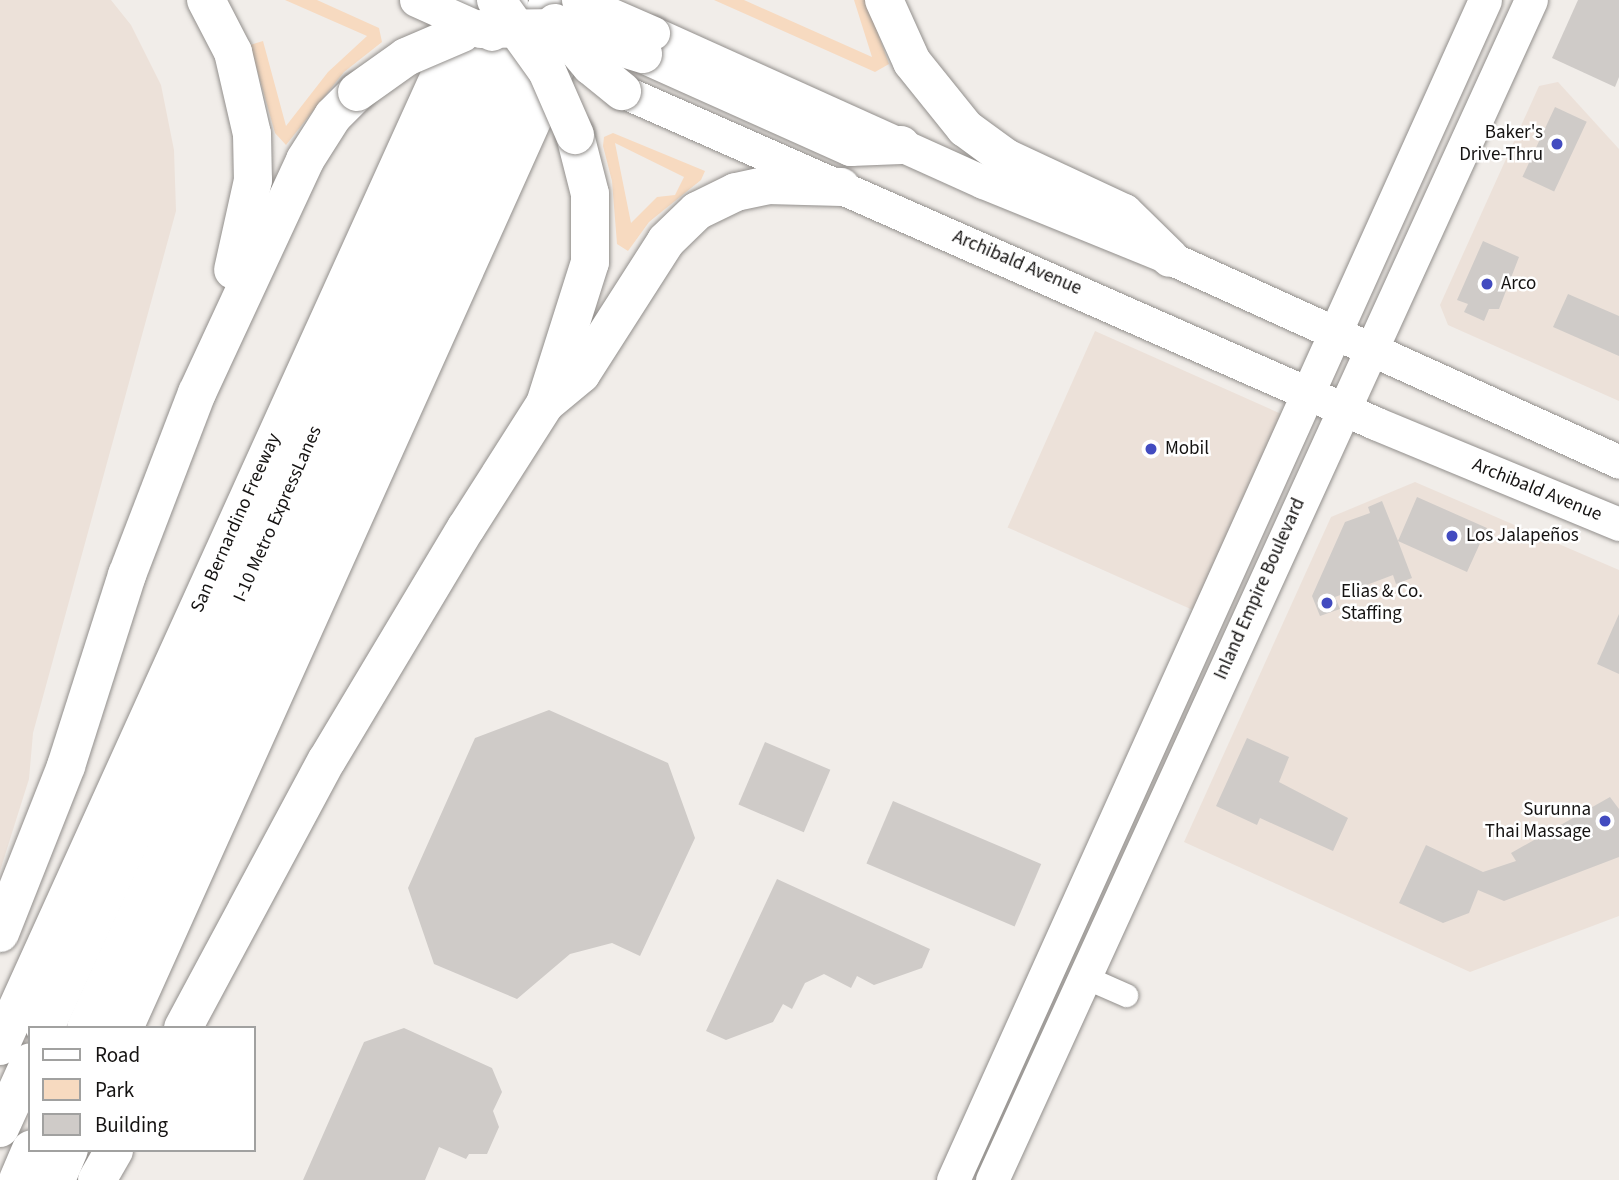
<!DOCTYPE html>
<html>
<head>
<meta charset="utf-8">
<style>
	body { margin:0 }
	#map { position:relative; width:1619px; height:1180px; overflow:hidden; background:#f1ede9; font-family:"Source Sans 3",sans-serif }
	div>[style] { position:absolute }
	.built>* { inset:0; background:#ece1d9; transform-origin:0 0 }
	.green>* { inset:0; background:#f7dac0 }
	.building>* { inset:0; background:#cfcbc8; transform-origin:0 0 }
	.roads { filter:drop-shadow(0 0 2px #928f8c) drop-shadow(0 0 2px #928f8c) }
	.street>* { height:23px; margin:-11.5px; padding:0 11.5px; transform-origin:11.5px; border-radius:11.5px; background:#fff }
	.secondary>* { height:33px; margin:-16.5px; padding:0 16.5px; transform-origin:16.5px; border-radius:16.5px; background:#fff }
	.highway>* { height:38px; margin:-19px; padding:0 19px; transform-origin:19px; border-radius:19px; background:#fff }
	.bridges { filter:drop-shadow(0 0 2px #928f8c) drop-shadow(0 0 2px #928f8c) }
	.secondary-bridge>* { height:33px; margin:-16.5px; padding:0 16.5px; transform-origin:16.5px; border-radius:16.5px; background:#fff }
	.highway-bridge>* { height:38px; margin:-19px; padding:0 19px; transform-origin:19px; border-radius:19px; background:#fff }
	.dots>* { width:19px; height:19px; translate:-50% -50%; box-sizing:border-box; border:4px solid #fff; border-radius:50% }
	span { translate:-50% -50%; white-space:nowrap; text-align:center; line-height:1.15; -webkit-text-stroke:5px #fff; paint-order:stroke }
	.poi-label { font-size:19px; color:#151312 }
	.right { translate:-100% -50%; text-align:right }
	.left { translate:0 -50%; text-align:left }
	.street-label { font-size:19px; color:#151312 }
	.legend { position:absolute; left:28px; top:1026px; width:228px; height:126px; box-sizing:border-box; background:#fff; border:2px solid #a1a1a0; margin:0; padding:9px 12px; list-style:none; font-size:21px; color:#151312 }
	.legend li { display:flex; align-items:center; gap:14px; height:35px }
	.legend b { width:35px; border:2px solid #a1a1a0 }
</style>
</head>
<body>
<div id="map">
	<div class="built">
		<div style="clip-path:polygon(0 0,111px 0,131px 25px,161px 85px,174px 150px,176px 211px,33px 733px,29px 779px,0 871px)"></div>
		<div style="clip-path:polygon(1558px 82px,1619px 149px,1619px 401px,1448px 325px,1440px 305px,1539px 86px)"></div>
		<div style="left:1095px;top:331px;width:204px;height:215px;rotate:24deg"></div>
		<div style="clip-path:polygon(1415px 482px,1619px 570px,1619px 916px,1470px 972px,1184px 842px,1331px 517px)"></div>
	</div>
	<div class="green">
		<div style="clip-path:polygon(285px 0,317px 0,379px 28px,382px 42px,344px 72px,286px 145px,275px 133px,250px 45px,263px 41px,286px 126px,328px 72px,367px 36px)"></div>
		<div style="clip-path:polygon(714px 0,744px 0,872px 57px,854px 0,866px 0,889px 64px,875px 72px)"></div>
		<div style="clip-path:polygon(evenodd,613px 133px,705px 171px,701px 180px,649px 222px,628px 251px,617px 244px,612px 181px,603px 146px,604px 137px,613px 133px,615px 143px,684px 177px,675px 195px,657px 197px,631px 223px,615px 143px)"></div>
	</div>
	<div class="building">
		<div style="clip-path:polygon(1578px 0,1619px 0,1619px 77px,1615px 87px,1552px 58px)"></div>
		<div style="left:1555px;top:107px;width:35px;height:77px;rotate:25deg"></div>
		<div style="clip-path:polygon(1483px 241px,1519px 257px,1499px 309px,1489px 309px,1484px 321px,1464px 312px,1468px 304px,1457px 300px)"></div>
		<div style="clip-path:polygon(1568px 294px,1619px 316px,1619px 356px,1553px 327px)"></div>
		<div style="clip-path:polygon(1417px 497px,1487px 528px,1467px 572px,1398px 541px,1412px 578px,1396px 584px,1393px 575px,1335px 597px,1340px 609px,1320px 616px,1312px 596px,1345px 522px,1370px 513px,1368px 507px,1382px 501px,1398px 541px)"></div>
		<div style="clip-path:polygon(1619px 614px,1619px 674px,1597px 664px)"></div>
		<div style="clip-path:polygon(549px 710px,668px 763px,695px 838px,640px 956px,612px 943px,570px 954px,517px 999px,434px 964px,408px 888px,475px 738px)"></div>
		<div style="clip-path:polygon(1247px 738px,1289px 757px,1279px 782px,1348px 818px,1333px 851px,1260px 818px,1257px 825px,1216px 806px)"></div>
		<div style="left:765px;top:742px;width:71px;height:68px;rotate:23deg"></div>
		<div style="clip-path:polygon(1610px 797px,1619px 809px,1619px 857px,1504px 901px,1478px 890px,1469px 913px,1443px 923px,1399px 903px,1426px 845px,1483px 872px,1516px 861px,1511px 853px)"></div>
		<div style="left:893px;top:801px;width:161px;height:68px;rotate:23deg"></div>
		<div style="clip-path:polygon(777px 879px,930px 949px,922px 968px,874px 985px,857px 976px,851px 988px,824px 974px,805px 983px,792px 1009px,783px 1004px,773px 1022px,726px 1040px,706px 1031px)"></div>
		<div style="clip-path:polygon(404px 1028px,492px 1068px,502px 1092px,493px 1111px,499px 1127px,487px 1154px,469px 1154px,466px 1159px,439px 1147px,425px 1180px,303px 1180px,364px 1042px)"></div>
	</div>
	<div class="roads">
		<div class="street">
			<div style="left:1085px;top:977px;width:45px;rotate:23.7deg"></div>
		</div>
		<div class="secondary">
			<div style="left:653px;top:33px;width:362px;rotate:24.3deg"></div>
			<div style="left:983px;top:182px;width:202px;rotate:22.1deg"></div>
			<div style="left:1170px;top:258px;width:493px;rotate:24.4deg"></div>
			<div style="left:622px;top:91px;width:823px;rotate:23.79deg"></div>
			<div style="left:1375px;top:423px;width:264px;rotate:22.5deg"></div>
			<div style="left:953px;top:1180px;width:1294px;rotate:-65.73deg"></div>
			<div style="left:992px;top:1180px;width:1297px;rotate:-65.45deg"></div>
		</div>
		<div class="highway">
			<div style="left:206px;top:0;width:59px;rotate:62.6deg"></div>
			<div style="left:233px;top:52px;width:84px;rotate:77deg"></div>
			<div style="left:252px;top:134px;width:46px;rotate:88.8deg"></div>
			<div style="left:253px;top:180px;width:92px;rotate:102.5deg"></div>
			<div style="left:884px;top:0;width:68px;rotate:65.7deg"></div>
			<div style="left:912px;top:62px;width:85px;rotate:51.2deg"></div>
			<div style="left:965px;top:128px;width:51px;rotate:36.2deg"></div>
			<div style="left:1006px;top:158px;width:130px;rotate:25deg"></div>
			<div style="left:1124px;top:213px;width:64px;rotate:44.4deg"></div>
			<div style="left:643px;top:54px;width:228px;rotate:24.1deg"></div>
			<div style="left:851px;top:147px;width:50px;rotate:-2.3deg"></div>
			<div style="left:545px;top:404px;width:149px;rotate:-72.4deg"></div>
			<div style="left:590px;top:262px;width:68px;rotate:-90deg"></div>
			<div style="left:590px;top:194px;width:61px;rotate:-104.3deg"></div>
			<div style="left:0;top:933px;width:180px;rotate:-68.4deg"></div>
			<div style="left:66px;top:766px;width:201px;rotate:-72.3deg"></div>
			<div style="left:127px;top:575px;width:195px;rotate:-69deg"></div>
			<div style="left:197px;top:393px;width:257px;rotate:-65.1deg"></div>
			<div style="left:305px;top:160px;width:52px;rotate:-57.5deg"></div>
			<div style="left:333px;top:116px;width:34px;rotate:-45deg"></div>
			<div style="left:45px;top:1028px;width:1126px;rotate:-65.67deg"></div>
			<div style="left:86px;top:1028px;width:1128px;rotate:-65.71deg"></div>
			<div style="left:124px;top:1028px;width:1066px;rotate:-65.79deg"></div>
			<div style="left:183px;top:1028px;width:304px;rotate:-61.8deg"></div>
			<div style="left:327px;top:760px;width:270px;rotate:-59.1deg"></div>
			<div style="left:466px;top:528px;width:147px;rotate:-57.5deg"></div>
			<div style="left:545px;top:404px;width:47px;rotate:-39.8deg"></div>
			<div style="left:581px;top:374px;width:158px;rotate:-57.4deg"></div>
			<div style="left:666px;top:241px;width:43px;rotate:-44.1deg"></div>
			<div style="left:697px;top:211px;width:43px;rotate:-26deg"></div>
			<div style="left:736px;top:192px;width:33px;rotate:-12deg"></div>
			<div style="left:768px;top:185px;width:73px;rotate:1.6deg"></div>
			<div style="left:0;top:1046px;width:1148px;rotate:-65.62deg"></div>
			<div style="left:0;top:1128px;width:72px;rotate:-65.6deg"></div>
			<div style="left:18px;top:1180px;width:33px;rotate:-67deg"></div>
			<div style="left:56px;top:1180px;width:33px;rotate:-67deg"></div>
			<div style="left:97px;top:1180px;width:34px;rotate:-60deg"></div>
		</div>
	</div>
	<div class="bridges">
		<div class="secondary-bridge">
			<div style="left:416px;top:0;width:83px;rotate:24.1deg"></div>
			<div style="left:578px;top:0;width:82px;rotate:23.7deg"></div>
		</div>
		<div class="highway-bridge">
			<div style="left:496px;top:0;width:87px;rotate:54.3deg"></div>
			<div style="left:547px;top:71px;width:70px;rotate:66.4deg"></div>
			<div style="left:555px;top:23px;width:56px;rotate:50.1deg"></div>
			<div style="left:591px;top:66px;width:40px;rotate:39deg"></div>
			<div style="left:481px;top:29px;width:78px;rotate:-0.7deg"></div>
			<div style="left:559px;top:28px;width:88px;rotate:17.2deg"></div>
			<div style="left:357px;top:92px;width:60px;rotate:-35.5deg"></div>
			<div style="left:406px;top:57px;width:61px;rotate:-23.2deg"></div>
		</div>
	</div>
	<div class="dots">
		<div style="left:1557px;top:144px;background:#424bc0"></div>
		<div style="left:1487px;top:284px;background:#424bc0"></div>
		<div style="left:1151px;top:449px;background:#424bc0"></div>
		<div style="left:1452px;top:536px;background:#424bc0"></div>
		<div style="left:1327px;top:603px;background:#424bc0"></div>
		<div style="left:1605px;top:821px;background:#424bc0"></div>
	</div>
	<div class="poi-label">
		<span class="right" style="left:1543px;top:144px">Baker's<br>Drive-Thru</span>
		<span class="left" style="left:1501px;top:284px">Arco</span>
		<span class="left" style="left:1165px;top:449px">Mobil</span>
		<span class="left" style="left:1466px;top:536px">Los Jalapeños</span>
		<span class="left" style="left:1341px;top:603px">Elias &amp; Co.<br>Staffing</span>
		<span class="right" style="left:1591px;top:821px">Surunna<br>Thai Massage</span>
	</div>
	<div class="street-label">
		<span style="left:1017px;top:263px;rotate:23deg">Archibald Avenue</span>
		<span style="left:1537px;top:490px;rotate:22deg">Archibald Avenue</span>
		<span style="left:278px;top:514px;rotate:-66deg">I-10 Metro ExpressLanes</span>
		<span style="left:236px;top:523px;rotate:-66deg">San Bernardino Freeway</span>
		<span style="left:1260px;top:589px;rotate:-66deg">Inland Empire Boulevard</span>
	</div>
	<ul class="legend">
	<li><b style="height:9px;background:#fff"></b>Road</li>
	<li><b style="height:19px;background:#f7dac0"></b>Park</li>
	<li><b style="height:19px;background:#cfcbc8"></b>Building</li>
	</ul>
</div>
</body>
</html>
